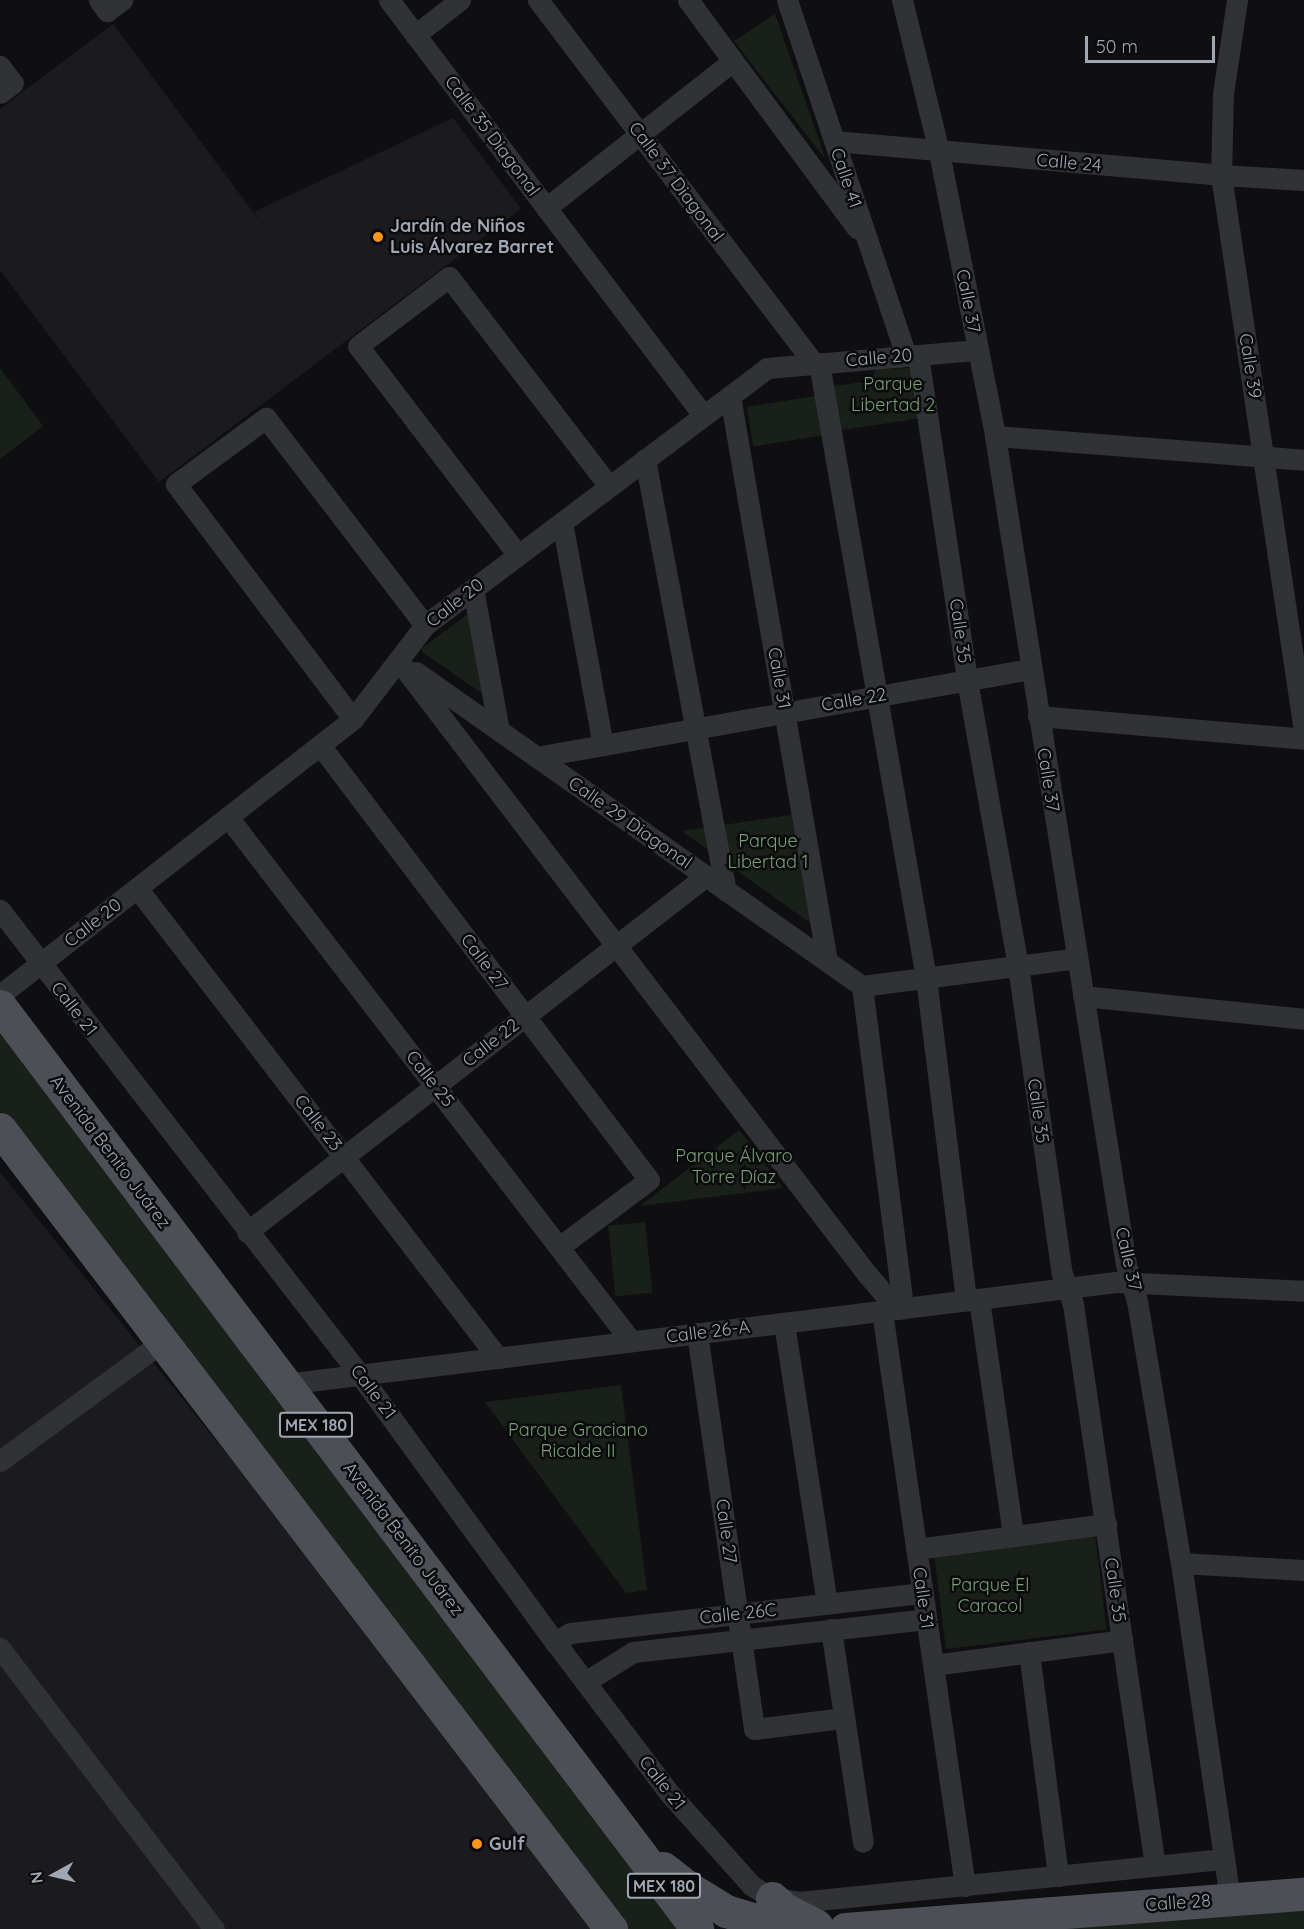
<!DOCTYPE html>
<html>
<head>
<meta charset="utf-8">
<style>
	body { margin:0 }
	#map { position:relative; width:1304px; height:1929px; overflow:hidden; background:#0f0f11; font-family:Quicksand,sans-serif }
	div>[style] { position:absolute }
	.built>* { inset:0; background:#1b1b1e }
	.green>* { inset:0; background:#192019; transform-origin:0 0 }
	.street>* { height:21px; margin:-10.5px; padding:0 10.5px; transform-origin:10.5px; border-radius:10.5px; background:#303236 }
	.primary>* { height:33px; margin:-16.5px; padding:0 16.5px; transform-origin:16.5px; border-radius:16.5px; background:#4c4f55 }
	.dots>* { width:16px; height:16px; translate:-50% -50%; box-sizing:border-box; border:3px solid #0a0a0c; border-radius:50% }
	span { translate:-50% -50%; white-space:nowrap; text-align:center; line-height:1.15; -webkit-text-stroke:5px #0a0a0c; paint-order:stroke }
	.shield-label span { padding:2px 4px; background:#0a0a0c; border:2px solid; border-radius:4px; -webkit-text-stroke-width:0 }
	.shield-label { font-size:16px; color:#9fa7b3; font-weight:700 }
	.street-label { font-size:18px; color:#9fa7b3 }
	.poi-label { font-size:18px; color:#9fa7b3; font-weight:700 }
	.left { translate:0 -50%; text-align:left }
	.park-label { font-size:18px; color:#77a074 }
	.north { position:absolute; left:24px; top:1845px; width:60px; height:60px; -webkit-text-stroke:4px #0a0a0c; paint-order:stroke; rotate:262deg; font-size:16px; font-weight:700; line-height:24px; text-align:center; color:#9fa7b3 }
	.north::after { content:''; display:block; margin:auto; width:21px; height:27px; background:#9fa7b3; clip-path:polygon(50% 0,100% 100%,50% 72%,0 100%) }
	.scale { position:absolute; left:1085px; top:36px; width:130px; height:27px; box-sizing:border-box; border:3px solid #9fa7b3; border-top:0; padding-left:8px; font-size:18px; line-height:21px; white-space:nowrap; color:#9fa7b3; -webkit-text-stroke:4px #0a0a0c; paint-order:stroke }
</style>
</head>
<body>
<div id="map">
	<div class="built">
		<div style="clip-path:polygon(113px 24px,268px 232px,254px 212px,453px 118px,521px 209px,159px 482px,0 270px,0 109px)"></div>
		<div style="clip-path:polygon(0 1172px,545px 1849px,609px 1929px,0 1929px)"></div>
	</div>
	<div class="green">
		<div style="clip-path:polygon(775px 14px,826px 160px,734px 41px)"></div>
		<div style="clip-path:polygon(0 368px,43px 426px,0 459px)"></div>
		<div style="clip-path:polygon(916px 368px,923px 418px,841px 430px,833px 386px,871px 381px,876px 369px)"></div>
		<div style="left:822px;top:395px;width:40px;height:76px;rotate:81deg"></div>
		<div style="clip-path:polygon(476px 608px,493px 701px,422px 652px,422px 648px)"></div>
		<div style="clip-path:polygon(797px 814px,817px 928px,682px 831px)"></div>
		<div style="clip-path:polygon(0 1025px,687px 1929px,627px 1929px,236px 1421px,0 1111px)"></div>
		<div style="clip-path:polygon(739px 1130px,783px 1188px,640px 1206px)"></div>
		<div style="left:645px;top:1222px;width:71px;height:37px;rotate:84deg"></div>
		<div style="clip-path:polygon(621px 1385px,647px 1590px,626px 1593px,485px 1402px)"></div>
		<div style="left:1095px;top:1535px;width:95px;height:162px;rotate:83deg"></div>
		<div style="clip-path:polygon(1304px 1905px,1304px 1929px,1035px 1929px)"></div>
	</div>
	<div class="street">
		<div style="left:99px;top:0;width:14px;rotate:54deg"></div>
		<div style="left:107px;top:11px;width:19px;rotate:-36deg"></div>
		<div style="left:389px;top:0;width:520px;rotate:52.89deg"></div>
		<div style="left:538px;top:0;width:457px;rotate:52.8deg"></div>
		<div style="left:688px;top:0;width:284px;rotate:53.5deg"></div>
		<div style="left:787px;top:0;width:375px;rotate:71.5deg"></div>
		<div style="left:902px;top:0;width:156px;rotate:76.3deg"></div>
		<div style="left:939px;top:152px;width:289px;rotate:78.8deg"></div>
		<div style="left:995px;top:436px;width:839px;rotate:81.02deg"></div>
		<div style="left:1126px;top:1265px;width:38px;rotate:73deg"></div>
		<div style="left:1137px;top:1301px;width:266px;rotate:80.5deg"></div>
		<div style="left:1181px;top:1563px;width:340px;rotate:81.7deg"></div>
		<div style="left:1237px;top:0;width:95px;rotate:98.5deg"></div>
		<div style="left:1223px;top:94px;width:81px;rotate:91.4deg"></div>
		<div style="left:1221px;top:175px;width:562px;rotate:81.51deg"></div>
		<div style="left:415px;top:35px;width:57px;rotate:-37.9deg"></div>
		<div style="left:0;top:66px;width:21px;rotate:53deg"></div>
		<div style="left:13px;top:83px;width:16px;rotate:142deg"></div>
		<div style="left:834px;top:141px;width:388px;rotate:5deg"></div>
		<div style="left:1221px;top:175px;width:83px;rotate:3.4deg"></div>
		<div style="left:546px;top:208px;width:238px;rotate:-38.2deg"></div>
		<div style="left:918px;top:355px;width:329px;rotate:81.4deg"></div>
		<div style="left:967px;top:680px;width:291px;rotate:79.9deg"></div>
		<div style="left:1018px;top:966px;width:311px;rotate:81.9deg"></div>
		<div style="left:1062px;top:1274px;width:32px;rotate:70deg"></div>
		<div style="left:1073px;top:1304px;width:568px;rotate:81.7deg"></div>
		<div style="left:819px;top:363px;width:624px;rotate:80.13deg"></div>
		<div style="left:926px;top:978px;width:325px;rotate:82.9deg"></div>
		<div style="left:730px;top:396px;width:573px;rotate:80.26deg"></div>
		<div style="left:995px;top:436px;width:310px;rotate:4.4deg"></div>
		<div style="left:645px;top:459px;width:439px;rotate:79.4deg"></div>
		<div style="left:562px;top:522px;width:227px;rotate:79.6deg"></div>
		<div style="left:518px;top:555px;width:263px;rotate:-127.4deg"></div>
		<div style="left:358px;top:346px;width:114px;rotate:-37.2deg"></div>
		<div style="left:449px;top:277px;width:263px;rotate:52.6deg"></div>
		<div style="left:473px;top:589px;width:143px;rotate:79.6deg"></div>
		<div style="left:398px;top:660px;width:773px;rotate:52.63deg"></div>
		<div style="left:867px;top:1274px;width:46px;rotate:49.4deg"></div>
		<div style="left:416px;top:672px;width:545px;rotate:35.15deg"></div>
		<div style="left:1038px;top:716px;width:267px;rotate:4.9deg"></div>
		<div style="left:353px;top:719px;width:294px;rotate:-127deg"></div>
		<div style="left:176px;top:484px;width:112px;rotate:-36.3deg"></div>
		<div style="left:266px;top:418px;width:261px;rotate:52.5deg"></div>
		<div style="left:320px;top:745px;width:545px;rotate:52.9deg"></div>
		<div style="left:649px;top:1180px;width:112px;rotate:143.3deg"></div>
		<div style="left:536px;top:757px;width:502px;rotate:-10.1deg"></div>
		<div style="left:228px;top:817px;width:661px;rotate:52.44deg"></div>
		<div style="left:137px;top:888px;width:593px;rotate:52.47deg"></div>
		<div style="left:0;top:910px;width:588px;rotate:52.25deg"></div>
		<div style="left:360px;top:1375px;width:331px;rotate:53.9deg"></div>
		<div style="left:555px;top:1642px;width:191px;rotate:52.9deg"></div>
		<div style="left:670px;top:1794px;width:122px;rotate:48.3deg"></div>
		<div style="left:751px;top:1885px;width:25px;rotate:32deg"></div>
		<div style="left:772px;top:1898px;width:27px;rotate:8deg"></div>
		<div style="left:799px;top:1902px;width:427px;rotate:-5.8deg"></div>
		<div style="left:862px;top:986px;width:325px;rotate:82.7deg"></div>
		<div style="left:862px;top:986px;width:217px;rotate:-7.4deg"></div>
		<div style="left:0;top:995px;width:448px;rotate:-38deg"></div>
		<div style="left:353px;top:719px;width:118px;rotate:-52.5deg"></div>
		<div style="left:425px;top:625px;width:428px;rotate:-36.9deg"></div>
		<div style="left:767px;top:368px;width:212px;rotate:-4.9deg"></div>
		<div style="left:1083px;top:996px;width:222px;rotate:5.9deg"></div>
		<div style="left:247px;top:1232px;width:581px;rotate:-37.8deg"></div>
		<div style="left:979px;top:1299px;width:239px;rotate:81.8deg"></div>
		<div style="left:882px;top:1311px;width:581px;rotate:81.79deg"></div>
		<div style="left:784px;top:1323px;width:284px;rotate:81.3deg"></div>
		<div style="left:697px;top:1333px;width:400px;rotate:81.8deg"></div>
		<div style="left:754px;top:1729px;width:91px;rotate:-7deg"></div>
		<div style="left:285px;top:1384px;width:837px;rotate:-7deg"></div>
		<div style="left:1116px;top:1282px;width:188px;rotate:2.7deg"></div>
		<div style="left:0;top:1461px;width:201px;rotate:-36.3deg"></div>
		<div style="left:916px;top:1549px;width:192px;rotate:-7.5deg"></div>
		<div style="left:1181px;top:1563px;width:123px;rotate:3.3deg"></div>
		<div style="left:831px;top:1629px;width:215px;rotate:81.5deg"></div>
		<div style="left:555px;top:1642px;width:17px;rotate:-31deg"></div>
		<div style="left:570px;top:1633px;width:355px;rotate:-6.5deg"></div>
		<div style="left:0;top:1648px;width:353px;rotate:52.7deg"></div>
		<div style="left:1029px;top:1652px;width:226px;rotate:82.6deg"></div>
		<div style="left:933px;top:1665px;width:191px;rotate:-7.5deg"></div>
		<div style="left:585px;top:1682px;width:57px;rotate:-32deg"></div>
		<div style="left:633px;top:1652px;width:295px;rotate:-6.4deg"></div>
	</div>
	<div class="primary">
		<div style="left:0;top:1006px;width:1157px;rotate:52.94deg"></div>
		<div style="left:0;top:1129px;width:1007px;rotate:52.63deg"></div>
		<div style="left:663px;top:1868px;width:31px;rotate:38deg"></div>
		<div style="left:687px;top:1887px;width:46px;rotate:31.6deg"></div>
		<div style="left:726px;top:1911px;width:49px;rotate:16.6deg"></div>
		<div style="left:773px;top:1925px;width:41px;rotate:5.6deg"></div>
		<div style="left:772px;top:1898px;width:18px;rotate:41deg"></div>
		<div style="left:786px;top:1910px;width:34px;rotate:27deg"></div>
		<div style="left:845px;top:1929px;width:460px;rotate:-4.4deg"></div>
	</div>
	<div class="dots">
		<div style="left:378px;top:237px;background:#ff9619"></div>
		<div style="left:477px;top:1844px;background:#ff9619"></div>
	</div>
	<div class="shield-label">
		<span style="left:316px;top:1425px">MEX 180</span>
		<span style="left:664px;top:1886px">MEX 180</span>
	</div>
	<div class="street-label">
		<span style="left:492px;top:136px;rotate:53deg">Calle 35 Diagonal</span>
		<span style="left:1069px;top:163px;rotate:5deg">Calle 24</span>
		<span style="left:846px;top:178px;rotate:71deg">Calle 41</span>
		<span style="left:676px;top:182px;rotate:53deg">Calle 37 Diagonal</span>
		<span style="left:968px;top:301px;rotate:79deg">Calle 37</span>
		<span style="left:879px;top:358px;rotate:-5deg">Calle 20</span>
		<span style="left:1250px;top:366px;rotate:81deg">Calle 39</span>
		<span style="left:455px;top:603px;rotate:-38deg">Calle 20</span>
		<span style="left:960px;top:631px;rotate:82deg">Calle 35</span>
		<span style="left:779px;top:678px;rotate:80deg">Calle 31</span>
		<span style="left:854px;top:700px;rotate:-10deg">Calle 22</span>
		<span style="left:1048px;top:780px;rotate:81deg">Calle 37</span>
		<span style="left:630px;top:823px;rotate:35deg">Calle 29 Diagonal</span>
		<span style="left:93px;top:923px;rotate:-38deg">Calle 20</span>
		<span style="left:484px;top:962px;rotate:53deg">Calle 27</span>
		<span style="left:74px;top:1009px;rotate:52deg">Calle 21</span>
		<span style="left:491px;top:1043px;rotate:-38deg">Calle 22</span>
		<span style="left:430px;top:1079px;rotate:52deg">Calle 25</span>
		<span style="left:1038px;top:1111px;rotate:82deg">Calle 35</span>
		<span style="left:318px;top:1123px;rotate:52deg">Calle 23</span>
		<span style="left:110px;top:1152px;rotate:53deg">Avenida Benito Juárez</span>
		<span style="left:1128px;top:1259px;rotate:77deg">Calle 37</span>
		<span style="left:708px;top:1332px;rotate:-7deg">Calle 26-A</span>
		<span style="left:373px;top:1392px;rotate:53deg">Calle 21</span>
		<span style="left:726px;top:1531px;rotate:82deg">Calle 27</span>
		<span style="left:403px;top:1539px;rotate:53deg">Avenida Benito Juárez</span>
		<span style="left:1115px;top:1590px;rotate:82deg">Calle 35</span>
		<span style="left:923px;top:1598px;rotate:82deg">Calle 31</span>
		<span style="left:738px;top:1614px;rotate:-6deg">Calle 26C</span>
		<span style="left:662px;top:1783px;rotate:52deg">Calle 21</span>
		<span style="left:1178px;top:1903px;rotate:-4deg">Calle 28</span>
	</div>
	<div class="poi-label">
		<span class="left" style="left:390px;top:237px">Jardín de Niños<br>Luis Álvarez Barret</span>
		<span class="left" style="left:489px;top:1844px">Gulf</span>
	</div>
	<div class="park-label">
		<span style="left:893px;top:395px">Parque<br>Libertad 2</span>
		<span style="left:768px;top:852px">Parque<br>Libertad 1</span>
		<span style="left:734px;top:1167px">Parque Álvaro<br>Torre Díaz</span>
		<span style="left:578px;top:1441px">Parque Graciano<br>Ricalde II</span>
		<span style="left:990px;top:1596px">Parque El<br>Caracol</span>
	</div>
	<div class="north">N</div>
	<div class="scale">50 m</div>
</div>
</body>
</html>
